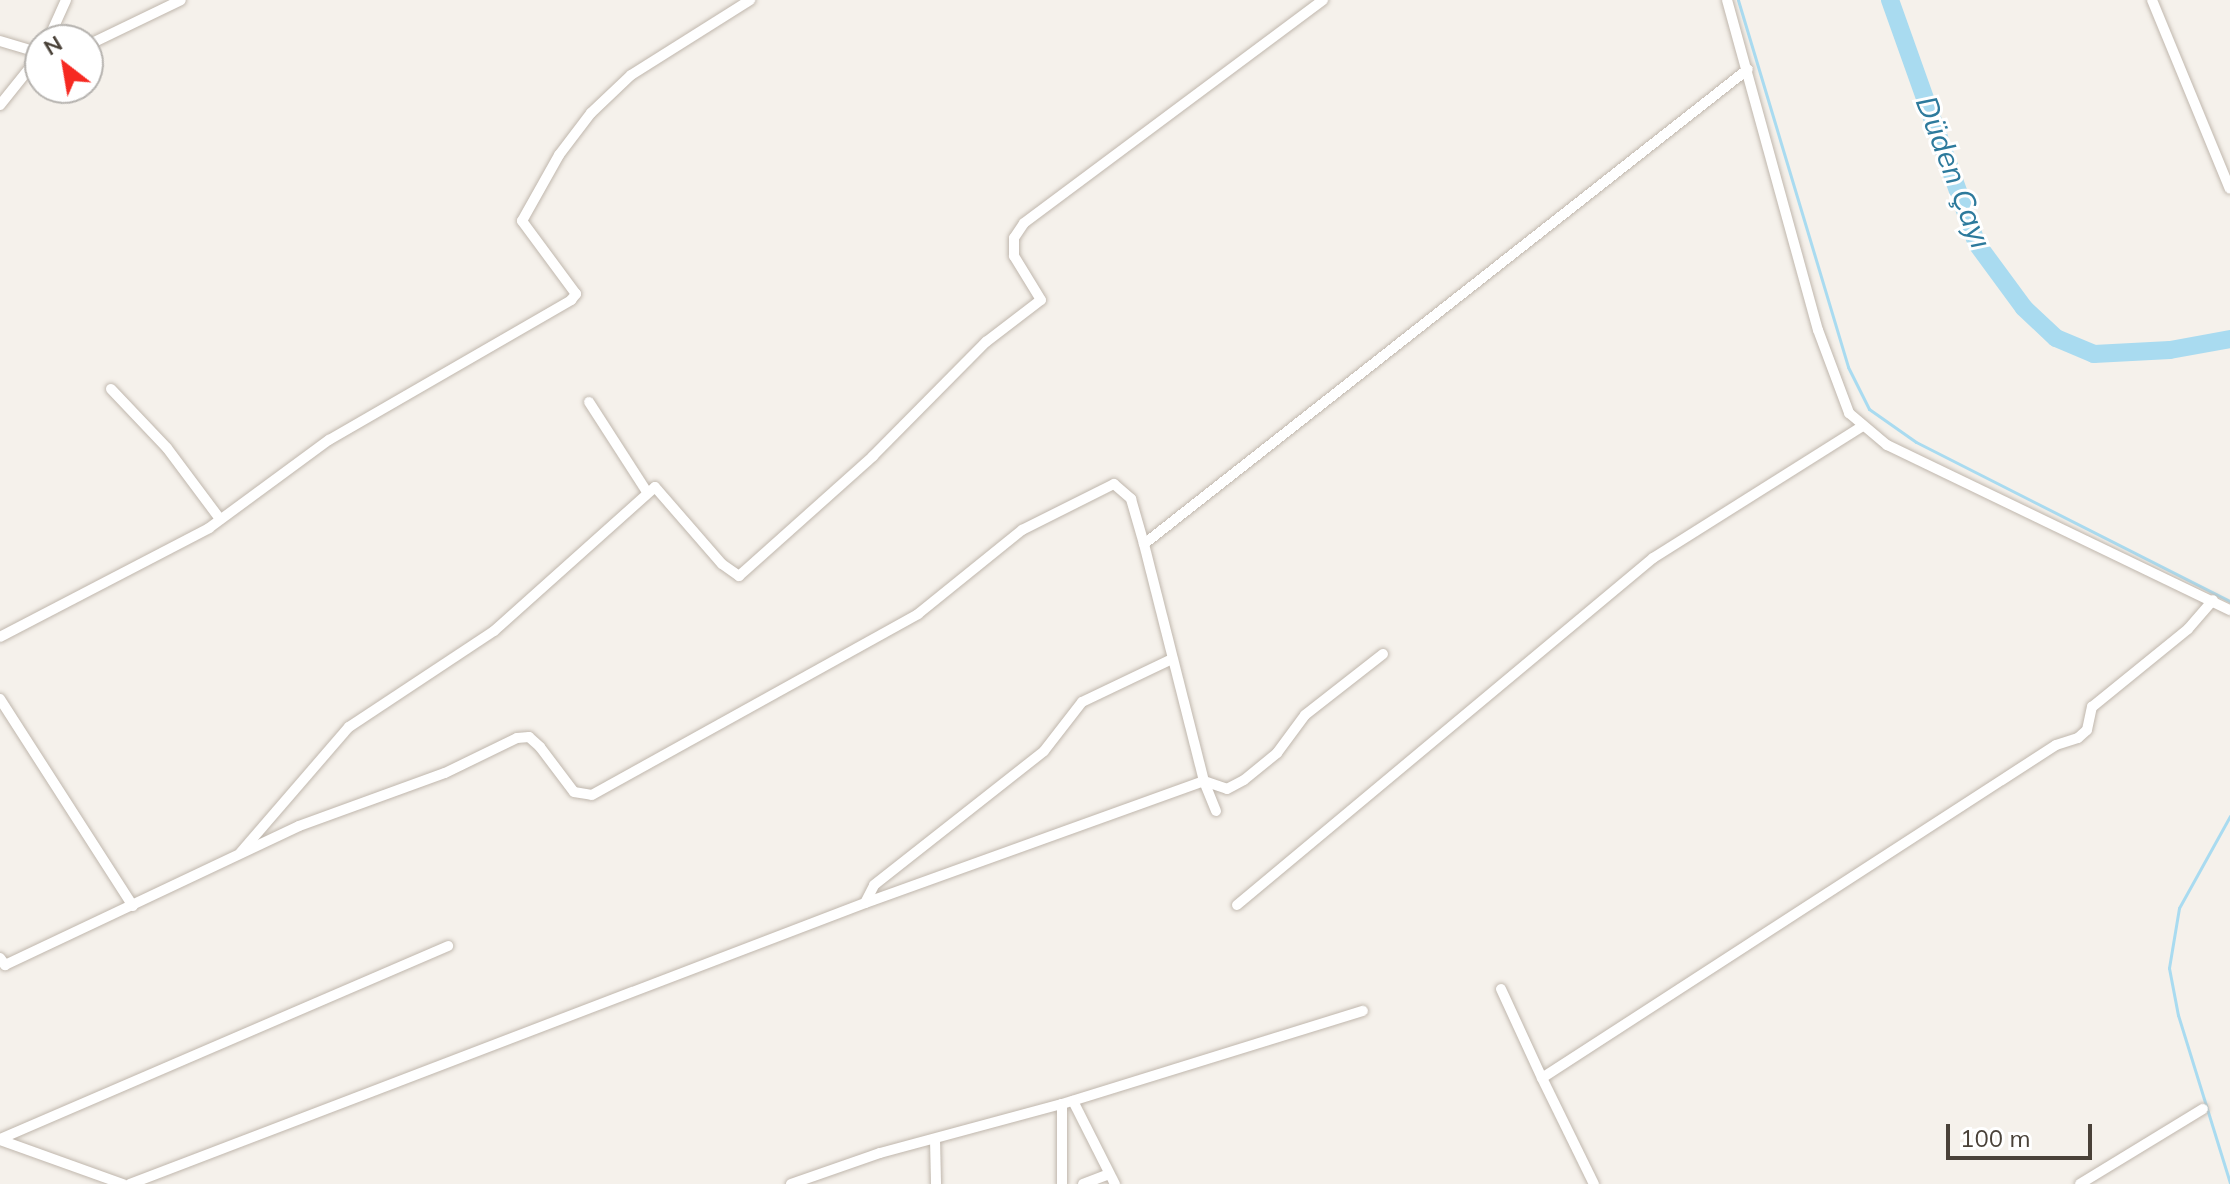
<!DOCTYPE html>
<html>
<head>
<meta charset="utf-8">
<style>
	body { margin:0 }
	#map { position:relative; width:2230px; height:1184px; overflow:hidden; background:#f5f1eb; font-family:Mulish,sans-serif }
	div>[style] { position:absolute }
	.stream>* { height:3px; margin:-1.5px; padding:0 1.5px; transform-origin:1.5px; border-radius:1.5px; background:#a9dbf0 }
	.river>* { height:18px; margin:-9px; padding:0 9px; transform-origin:9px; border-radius:9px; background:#a9dbf0 }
	.roads { filter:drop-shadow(0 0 2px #c0b7ad) drop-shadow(0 0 2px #c0b7ad) }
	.minor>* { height:10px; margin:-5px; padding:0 5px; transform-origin:5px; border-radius:5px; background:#fff }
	span { translate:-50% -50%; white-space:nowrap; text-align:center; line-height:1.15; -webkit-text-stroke:6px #fff; paint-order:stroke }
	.water-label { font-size:30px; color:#2d7a9c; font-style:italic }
	.north { position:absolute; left:24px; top:24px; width:80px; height:80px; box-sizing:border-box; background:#fff; border:2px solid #b6b3af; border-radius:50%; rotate:329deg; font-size:22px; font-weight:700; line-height:32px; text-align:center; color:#494138 }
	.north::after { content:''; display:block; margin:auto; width:28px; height:36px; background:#f62921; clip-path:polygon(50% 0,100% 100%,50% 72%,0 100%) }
	.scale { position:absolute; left:1946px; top:1124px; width:146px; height:36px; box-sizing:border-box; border:4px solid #494138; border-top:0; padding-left:10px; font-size:24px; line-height:28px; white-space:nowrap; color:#494138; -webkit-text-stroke:6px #fff; paint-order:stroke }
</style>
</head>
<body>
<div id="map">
	<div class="stream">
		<div style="left:1738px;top:0;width:383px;rotate:73.3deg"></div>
		<div style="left:1848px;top:367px;width:47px;rotate:63.4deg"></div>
		<div style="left:1869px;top:409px;width:57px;rotate:35.1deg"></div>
		<div style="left:1916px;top:442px;width:352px;rotate:26.9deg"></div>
		<div style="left:2230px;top:816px;width:105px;rotate:119deg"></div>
		<div style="left:2179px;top:908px;width:61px;rotate:99.5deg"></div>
		<div style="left:2169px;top:968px;width:48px;rotate:79.2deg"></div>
		<div style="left:2178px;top:1015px;width:176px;rotate:72.8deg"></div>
	</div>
	<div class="river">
		<div style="left:1890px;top:0;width:259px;rotate:70.4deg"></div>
		<div style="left:1977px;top:244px;width:79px;rotate:53.7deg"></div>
		<div style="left:2024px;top:308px;width:44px;rotate:43.2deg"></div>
		<div style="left:2056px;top:338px;width:41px;rotate:22.8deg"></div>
		<div style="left:2094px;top:354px;width:76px;rotate:-3deg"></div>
		<div style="left:2170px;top:350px;width:61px;rotate:-10.4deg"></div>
	</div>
	<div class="roads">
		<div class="minor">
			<div style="left:1727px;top:0;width:342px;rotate:74.6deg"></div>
			<div style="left:1818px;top:330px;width:89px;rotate:69.5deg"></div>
			<div style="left:1849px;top:413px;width:50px;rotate:40.1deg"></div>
			<div style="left:1887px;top:445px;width:381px;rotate:25.7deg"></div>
			<div style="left:2152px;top:0;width:204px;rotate:67.6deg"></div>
			<div style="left:48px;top:40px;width:44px;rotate:-65.8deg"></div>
			<div style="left:0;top:41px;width:42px;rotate:16.7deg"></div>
			<div style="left:88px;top:45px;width:103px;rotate:-25.8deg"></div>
			<div style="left:0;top:105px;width:64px;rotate:-51.3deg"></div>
			<div style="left:111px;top:389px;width:81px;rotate:46.5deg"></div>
			<div style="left:167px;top:448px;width:89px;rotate:53.3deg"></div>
			<div style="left:589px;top:402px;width:107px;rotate:57.2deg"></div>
			<div style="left:1144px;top:544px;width:244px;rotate:75.8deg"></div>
			<div style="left:1204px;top:781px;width:360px;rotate:160.2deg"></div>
			<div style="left:865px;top:903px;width:20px;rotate:-63deg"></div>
			<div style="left:874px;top:885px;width:216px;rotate:-38.2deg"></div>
			<div style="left:1044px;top:751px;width:62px;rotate:-52.2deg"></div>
			<div style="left:1082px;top:702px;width:98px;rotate:-25.5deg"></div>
			<div style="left:0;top:637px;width:236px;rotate:-27.5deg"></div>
			<div style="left:209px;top:528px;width:149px;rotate:-36.3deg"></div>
			<div style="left:329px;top:440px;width:280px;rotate:-30deg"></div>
			<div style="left:571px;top:300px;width:8px;rotate:-50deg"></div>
			<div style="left:576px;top:294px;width:91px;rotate:-126.5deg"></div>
			<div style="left:522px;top:221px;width:76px;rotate:-60.7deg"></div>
			<div style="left:559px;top:155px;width:53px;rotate:-52.7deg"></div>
			<div style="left:591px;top:113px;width:55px;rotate:-43.5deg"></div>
			<div style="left:631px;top:75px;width:141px;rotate:-32.2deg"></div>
			<div style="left:0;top:699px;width:246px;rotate:57.3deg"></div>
			<div style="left:1216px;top:811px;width:32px;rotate:-112deg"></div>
			<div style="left:1204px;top:781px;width:24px;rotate:19deg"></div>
			<div style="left:1227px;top:789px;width:19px;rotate:-28deg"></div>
			<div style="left:1244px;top:780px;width:43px;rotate:-39.3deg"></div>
			<div style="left:1277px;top:753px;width:47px;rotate:-53.6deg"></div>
			<div style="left:1305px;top:715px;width:99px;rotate:-38deg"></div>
			<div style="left:241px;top:852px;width:165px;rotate:-49.2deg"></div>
			<div style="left:349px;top:727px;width:174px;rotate:-33.5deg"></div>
			<div style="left:494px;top:631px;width:216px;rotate:-41.8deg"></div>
			<div style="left:655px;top:487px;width:102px;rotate:49deg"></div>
			<div style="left:722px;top:564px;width:21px;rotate:35deg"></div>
			<div style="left:739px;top:576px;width:180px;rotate:-41.8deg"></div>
			<div style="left:873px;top:456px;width:161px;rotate:-45.3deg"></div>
			<div style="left:986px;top:342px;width:69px;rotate:-37.4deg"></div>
			<div style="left:1041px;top:300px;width:52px;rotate:-121.5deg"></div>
			<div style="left:1014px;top:256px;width:18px;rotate:-90deg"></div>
			<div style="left:1014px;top:238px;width:18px;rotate:-56deg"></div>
			<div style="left:1024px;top:223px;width:373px;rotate:-36.7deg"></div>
			<div style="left:1237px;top:905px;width:542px;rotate:-39.83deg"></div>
			<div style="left:1653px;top:558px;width:248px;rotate:-32.2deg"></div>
			<div style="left:0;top:958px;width:9px;rotate:54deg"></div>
			<div style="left:5px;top:965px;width:325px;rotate:-25.3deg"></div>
			<div style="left:299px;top:826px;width:155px;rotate:-20deg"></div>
			<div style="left:445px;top:773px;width:80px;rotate:-25.9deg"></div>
			<div style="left:517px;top:738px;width:12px;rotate:-5deg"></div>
			<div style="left:529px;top:737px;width:15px;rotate:42deg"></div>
			<div style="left:540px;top:747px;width:56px;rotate:52.9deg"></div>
			<div style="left:574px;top:792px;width:18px;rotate:9deg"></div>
			<div style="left:592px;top:795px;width:373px;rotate:-29deg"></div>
			<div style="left:918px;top:614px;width:134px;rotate:-38.9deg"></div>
			<div style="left:1022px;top:530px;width:103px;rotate:-26.6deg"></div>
			<div style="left:1114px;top:484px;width:23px;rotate:41deg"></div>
			<div style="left:1131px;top:499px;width:47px;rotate:73.9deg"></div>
			<div style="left:1144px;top:544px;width:768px;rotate:-38.18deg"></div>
			<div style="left:1501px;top:989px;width:98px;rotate:65.3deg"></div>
			<div style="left:1542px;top:1078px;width:612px;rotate:-32.94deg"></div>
			<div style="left:2056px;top:745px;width:23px;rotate:-18deg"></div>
			<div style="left:2078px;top:738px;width:12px;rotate:-42deg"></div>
			<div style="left:2087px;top:730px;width:24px;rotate:-78deg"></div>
			<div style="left:2092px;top:707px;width:124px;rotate:-39.1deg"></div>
			<div style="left:2188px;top:629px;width:38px;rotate:-49deg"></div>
			<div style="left:1542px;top:1078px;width:118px;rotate:63.9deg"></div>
			<div style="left:1073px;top:1101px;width:93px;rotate:63.2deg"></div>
			<div style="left:1062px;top:1104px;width:315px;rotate:-17.2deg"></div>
			<div style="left:0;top:1139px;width:488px;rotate:-23.3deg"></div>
			<div style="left:935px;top:1139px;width:45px;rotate:88.7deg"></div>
			<div style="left:0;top:1140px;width:131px;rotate:19.7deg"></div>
			<div style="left:130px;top:1184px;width:787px;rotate:-20.92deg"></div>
			<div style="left:791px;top:1184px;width:94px;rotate:-19.2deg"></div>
			<div style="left:880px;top:1153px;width:188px;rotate:-15.1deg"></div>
			<div style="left:1062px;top:1104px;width:80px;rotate:90deg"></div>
			<div style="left:1083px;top:1184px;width:28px;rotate:-21deg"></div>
			<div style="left:2080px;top:1184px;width:144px;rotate:-31.4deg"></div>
		</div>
	</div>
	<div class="water-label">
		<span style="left:1954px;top:172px;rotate:69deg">Düden Çayı</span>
	</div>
	<div class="north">N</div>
	<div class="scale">100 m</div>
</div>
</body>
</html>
